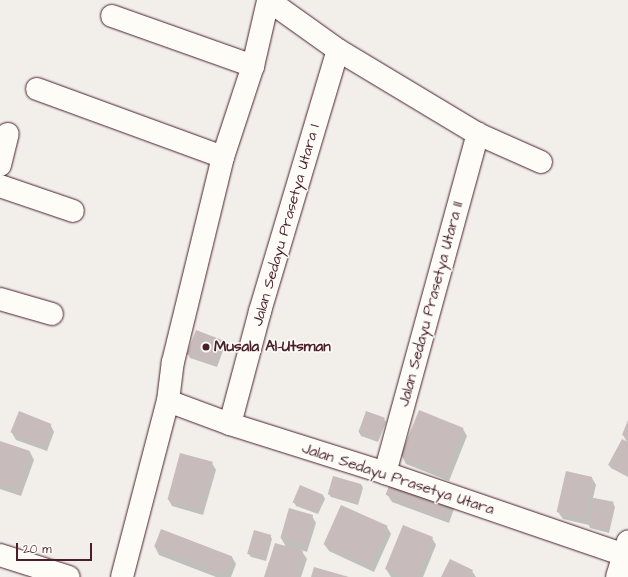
<!DOCTYPE html>
<html>
<head>
<meta charset="utf-8">
<style>
	body { margin:0 }
	#map { position:relative; width:628px; height:577px; overflow:hidden; background:#f2efeb; font-family:"Architects Daughter",sans-serif }
	div>[style] { position:absolute }
	.shadow>* { inset:0; background:#0003 }
	.building>* { inset:0; background:#c8bbbb; transform-origin:0 0 }
	.roads { filter:drop-shadow(0 0 1px #4a1f2b) drop-shadow(0 0 1px #4a1f2b) }
	.street>* { height:22px; margin:-11px; padding:0 11px; transform-origin:11px; border-radius:11px; background:#fdfcf7 }
	.dots>* { width:11px; height:11px; translate:-50% -50%; box-sizing:border-box; border:2px solid #fdfcf7; border-radius:50% }
	span { translate:-50% -50%; white-space:nowrap; text-align:center; line-height:1.15; -webkit-text-stroke:3px #fdfcf7; paint-order:stroke }
	.street-label { font-size:15px; color:#4a1f2b }
	.poi-label { font-size:15px; color:#4a1f2b; font-weight:700 }
	.left { translate:0 -50%; text-align:left }
	.scale { position:absolute; left:16px; top:543px; width:76px; height:18px; box-sizing:border-box; border:2px solid #4a1f2b; border-top:0; padding-left:5px; font-size:12px; line-height:14px; white-space:nowrap; color:#4a1f2b; -webkit-text-stroke:3px #fdfcf7; paint-order:stroke }
</style>
</head>
<body>
<div id="map">
	<div class="shadow">
		<div style="clip-path:polygon(223px 341px,225px 345px,217px 367px,190px 358px,188px 354px)"></div>
		<div style="clip-path:polygon(420px 411px,463px 429px,467px 436px,449px 481px,406px 464px,402px 456px)"></div>
		<div style="clip-path:polygon(384px 419px,386px 422px,378px 442px,361px 436px,359px 432px)"></div>
		<div style="clip-path:polygon(628px 422px,628px 477px,611px 468px,609px 465px,627px 442px,623px 435px)"></div>
		<div style="clip-path:polygon(50px 424px,54px 432px,47px 451px,16px 440px,12px 433px)"></div>
		<div style="clip-path:polygon(0 442px,30px 452px,34px 460px,21px 496px,0 489px)"></div>
		<div style="clip-path:polygon(212px 463px,216px 470px,203px 515px,172px 506px,168px 499px)"></div>
		<div style="clip-path:polygon(592px 478px,596px 485px,593px 498px,613px 503px,615px 507px,609px 533px,590px 528px,589px 525px,563px 519px,558px 512px)"></div>
		<div style="clip-path:polygon(361px 484px,363px 488px,358px 505px,331px 497px,329px 494px)"></div>
		<div style="clip-path:polygon(387px 494px,450px 501px,454px 509px,449px 523px,392px 502px)"></div>
		<div style="clip-path:polygon(323px 495px,325px 499px,318px 514px,296px 506px,294px 502px)"></div>
		<div style="clip-path:polygon(312px 516px,316px 523px,307px 552px,301px 550px,307px 559px,301px 577px,266px 577px,286px 547px,281px 538px)"></div>
		<div style="clip-path:polygon(387px 527px,391px 534px,374px 572px,329px 551px,324px 544px)"></div>
		<div style="clip-path:polygon(162px 530px,232px 557px,236px 564px,231px 577px,216px 577px,159px 555px,155px 547px)"></div>
		<div style="clip-path:polygon(270px 536px,272px 539px,266px 561px,251px 557px,249px 554px)"></div>
		<div style="clip-path:polygon(432px 538px,436px 545px,423px 577px,391px 577px,386px 569px)"></div>
		<div style="clip-path:polygon(472px 571px,476px 577px,442px 577px)"></div>
	</div>
	<div class="building">
		<div style="left:196px;top:330px;width:30px;height:26px;rotate:21deg"></div>
		<div style="left:419px;top:410px;width:48px;height:49px;rotate:22deg"></div>
		<div style="left:19px;top:411px;width:35px;height:23px;rotate:22deg"></div>
		<div style="left:366px;top:411px;width:20px;height:22px;rotate:20deg"></div>
		<div style="clip-path:polygon(628px 420px,628px 438px,622px 435px)"></div>
		<div style="clip-path:polygon(622px 439px,628px 442px,627px 475px,608px 465px)"></div>
		<div style="clip-path:polygon(0 441px,30px 451px,17px 489px,0 484px)"></div>
		<div style="left:180px;top:453px;width:34px;height:48px;rotate:15deg"></div>
		<div style="left:566px;top:471px;width:27px;height:42px;rotate:13deg"></div>
		<div style="left:333px;top:476px;width:29px;height:19px;rotate:16deg"></div>
		<div style="left:392px;top:478px;width:62px;height:18px;rotate:21deg"></div>
		<div style="left:300px;top:485px;width:25px;height:19px;rotate:23deg"></div>
		<div style="left:594px;top:498px;width:20px;height:28px;rotate:11deg"></div>
		<div style="left:341px;top:505px;width:51px;height:43px;rotate:24deg"></div>
		<div style="left:289px;top:508px;width:25px;height:31px;rotate:16deg"></div>
		<div style="clip-path:polygon(403px 525px,433px 537px,417px 577px,404px 577px,385px 569px)"></div>
		<div style="left:161px;top:529px;width:76px;height:19px;rotate:21deg"></div>
		<div style="left:254px;top:530px;width:18px;height:25px;rotate:16deg"></div>
		<div style="clip-path:polygon(275px 543px,303px 551px,295px 577px,264px 577px)"></div>
		<div style="clip-path:polygon(450px 559px,473px 570px,469px 577px,441px 577px)"></div>
		<div style="clip-path:polygon(314px 567px,349px 577px,311px 577px)"></div>
	</div>
	<div class="roads">
		<div class="street">
			<div style="left:268px;top:0;width:86px;rotate:35.5deg"></div>
			<div style="left:338px;top:50px;width:163px;rotate:31deg"></div>
			<div style="left:478px;top:134px;width:69px;rotate:24deg"></div>
			<div style="left:112px;top:16px;width:150px;rotate:19.5deg"></div>
			<div style="left:37px;top:89px;width:198px;rotate:20.1deg"></div>
			<div style="left:0;top:165px;width:32px;rotate:-76deg"></div>
			<div style="left:0;top:186px;width:77px;rotate:18.9deg"></div>
			<div style="left:0;top:299px;width:54px;rotate:16.1deg"></div>
			<div style="left:168px;top:401px;width:66px;rotate:20.4deg"></div>
			<div style="left:230px;top:424px;width:163px;rotate:17.5deg"></div>
			<div style="left:385px;top:473px;width:257px;rotate:18.9deg"></div>
			<div style="left:230px;top:424px;width:117px;rotate:-75.1deg"></div>
			<div style="left:260px;top:311px;width:272px;rotate:-73.4deg"></div>
			<div style="left:385px;top:473px;width:352px;rotate:-74.7deg"></div>
			<div style="left:0;top:555px;width:72px;rotate:17.7deg"></div>
			<div style="left:122px;top:577px;width:182px;rotate:-75.4deg"></div>
			<div style="left:168px;top:401px;width:39px;rotate:-83deg"></div>
			<div style="left:173px;top:362px;width:211px;rotate:-76.3deg"></div>
			<div style="left:223px;top:157px;width:96px;rotate:-71.8deg"></div>
			<div style="left:253px;top:66px;width:67px;rotate:-77deg"></div>
			<div style="left:617px;top:577px;width:37px;rotate:-73deg"></div>
		</div>
	</div>
	<div class="dots">
		<div style="left:206px;top:347px;background:#4a1f2b"></div>
	</div>
	<div class="street-label">
		<span style="left:286px;top:225px;rotate:-74deg">Jalan Sedayu Prasetya Utara I</span>
		<span style="left:431px;top:304px;rotate:-75deg">Jalan Sedayu Prasetya Utara II</span>
		<span style="left:398px;top:479px;rotate:18deg">Jalan Sedayu Prasetya Utara</span>
	</div>
	<div class="poi-label">
		<span class="left" style="left:214px;top:347px">Musala Al-Utsman</span>
	</div>
	<div class="scale">20 m</div>
</div>
</body>
</html>
